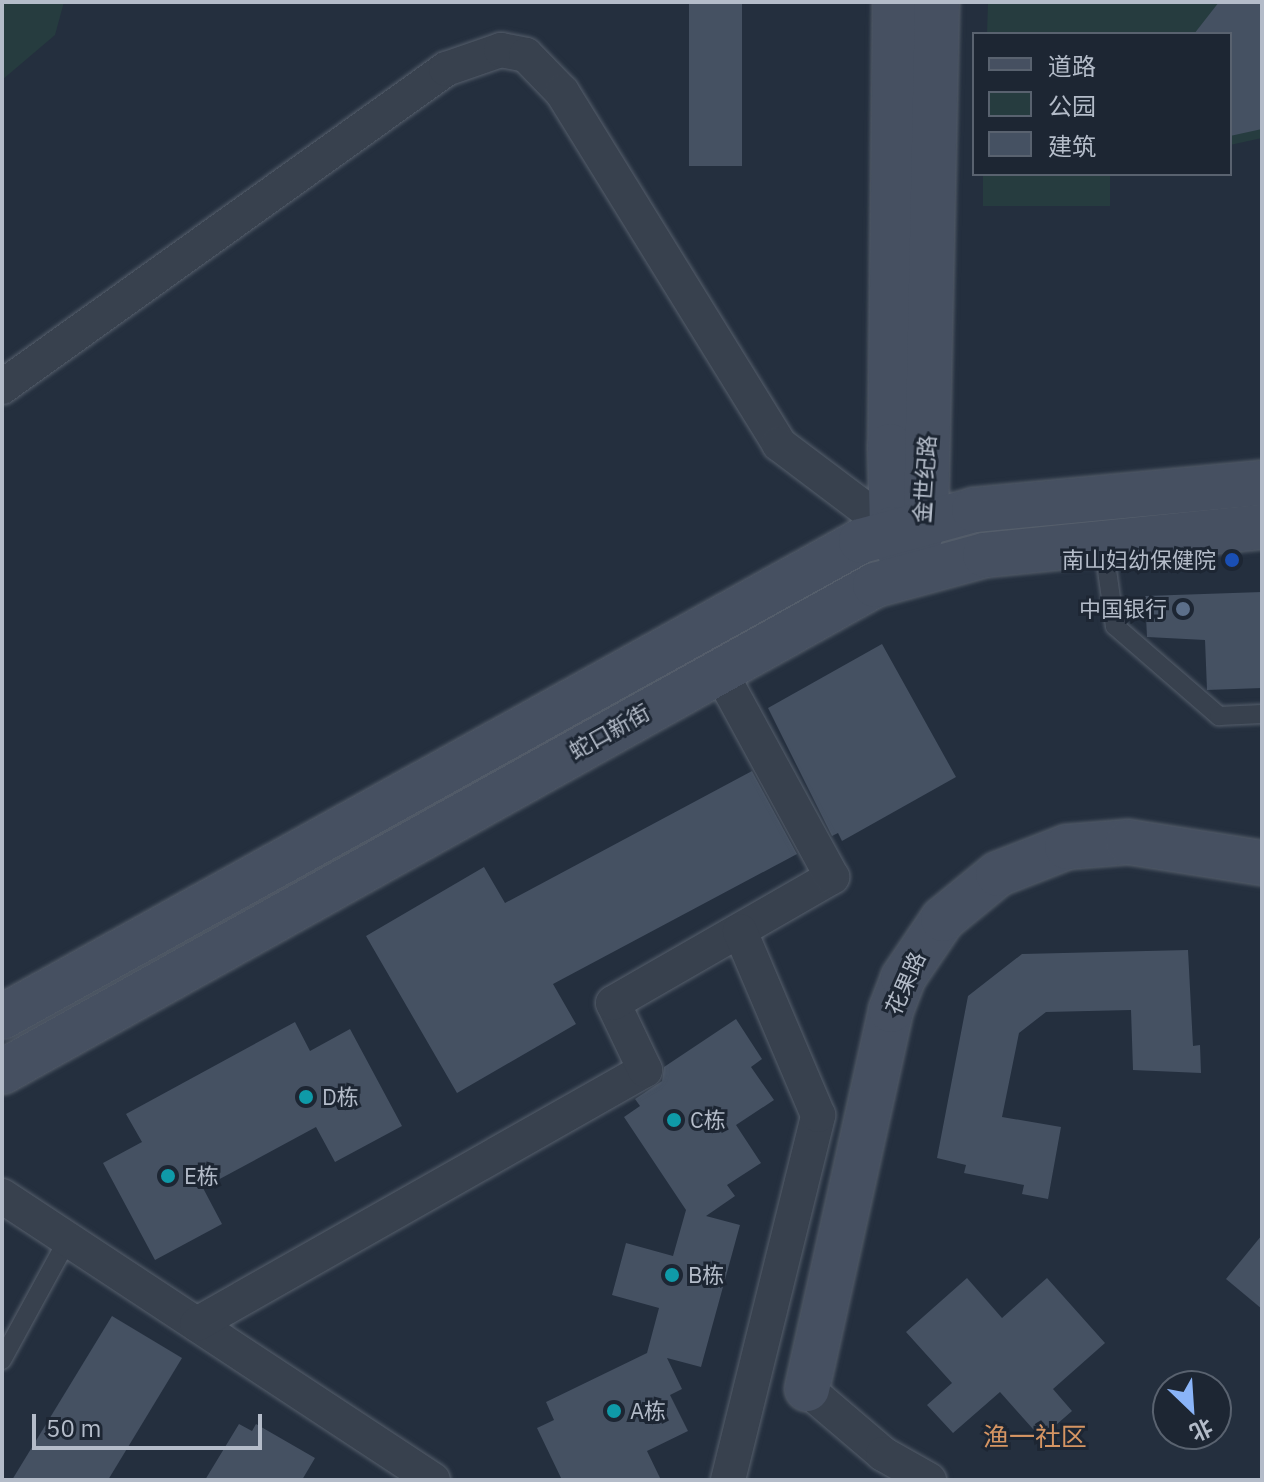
<!DOCTYPE html>
<html>
<head>
<meta charset="utf-8">
<style>
	body { margin:0 }
	#map { position:relative; width:1264px; height:1482px; overflow:hidden; background:#242f3e; font-family:"IBM Plex Sans","Noto Sans SC",sans-serif }
	div>[style] { position:absolute }
	.green>* { inset:0; background:#263c3f; transform-origin:0 0 }
	.building>* { inset:0; background:#455162; transform-origin:0 0 }
	.roads { filter:drop-shadow(0 0 2px #565f6c) drop-shadow(0 0 2px #565f6c) }
	.lane>* { height:18px; margin:-9px; padding:0 9px; transform-origin:9px; border-radius:9px; background:#38414e }
	.street>* { height:34px; margin:-17px; padding:0 17px; transform-origin:17px; border-radius:17px; background:#38414e }
	.secondary>* { height:44px; margin:-22px; padding:0 22px; transform-origin:22px; border-radius:22px; background:#465061 }
	.dots>* { width:22px; height:22px; translate:-50% -50%; box-sizing:border-box; border:4px solid #1d2633; border-radius:50% }
	span { translate:-50% -50%; white-space:nowrap; text-align:center; line-height:1.15; -webkit-text-stroke:6px #1d2633; paint-order:stroke }
	.street-label { font-size:22px; color:#b4bcc9 }
	.poi-label { font-size:22px; color:#b4bcc9 }
	.right { translate:-100% -50%; text-align:right }
	.left { translate:0 -50%; text-align:left }
	.quarter-label { font-size:26px; color:#d59563 }
	.frame { position:absolute; inset:0; border:4px solid #b4bcc9; pointer-events:none }
	.legend { position:absolute; left:972px; top:32px; width:260px; height:144px; box-sizing:border-box; background:#1d2633; border:2px solid #59626f; margin:0; padding:10px 14px; list-style:none; font-size:24px; color:#b4bcc9 }
	.legend li { display:flex; align-items:center; gap:16px; height:40px }
	.legend b { width:40px; border:2px solid #59626f }
	.north { position:absolute; left:1152px; top:1370px; width:80px; height:80px; box-sizing:border-box; background:#1d2633; border:2px solid #59626f; border-radius:50%; rotate:155deg; font-size:22px; font-weight:700; line-height:32px; text-align:center; color:#b4bcc9 }
	.north::after { content:''; display:block; margin:auto; width:28px; height:36px; background:#8ab4f8; clip-path:polygon(50% 0,100% 100%,50% 72%,0 100%) }
	.scale { position:absolute; left:32px; top:1414px; width:230px; height:36px; box-sizing:border-box; border:4px solid #b4bcc9; border-top:0; padding-left:10px; font-size:24px; line-height:28px; white-space:nowrap; color:#b4bcc9; -webkit-text-stroke:6px #1d2633; paint-order:stroke }
</style>
</head>
<body>
<div id="map">
	<div class="green">
		<div style="clip-path:polygon(2px 2px,64px 2px,55px 35px,2px 80px)"></div>
		<div style="clip-path:polygon(988px 2px,1262px 2px,1262px 138px,1230px 145px,1230px 34px,987px 34px)"></div>
		<div style="left:983px;top:174px;width:127px;height:32px"></div>
	</div>
	<div class="building">
		<div style="left:689px;top:2px;width:53px;height:164px"></div>
		<div style="clip-path:polygon(1219px 2px,1262px 2px,1262px 129px,1230px 136px,1230px 34px,1194px 34px)"></div>
		<div style="clip-path:polygon(1262px 592px,1262px 688px,1207px 690px,1205px 640px,1147px 637px,1145px 596px)"></div>
		<div style="clip-path:polygon(882px 644px,956px 777px,842px 841px,838px 833px,832px 836px,768px 708px)"></div>
		<div style="clip-path:polygon(752px 771px,797px 854px,553px 984px,576px 1024px,457px 1093px,366px 936px,484px 867px,505px 903px)"></div>
		<div style="clip-path:polygon(1188px 950px,1193px 1046px,1200px 1045px,1201px 1073px,1133px 1070px,1131px 1010px,1046px 1012px,1019px 1033px,1002px 1117px,1061px 1127px,1048px 1199px,1022px 1194px,1024px 1185px,964px 1173px,966px 1165px,937px 1158px,968px 996px,1022px 954px)"></div>
		<div style="clip-path:polygon(736px 1019px,762px 1059px,751px 1067px,774px 1100px,736px 1125px,761px 1163px,727px 1185px,735px 1196px,706px 1216px,740px 1225px,701px 1367px,667px 1358px,682px 1389px,670px 1395px,688px 1431px,647px 1451px,661px 1480px,562px 1480px,537px 1428px,554px 1420px,546px 1402px,647px 1353px,659px 1308px,612px 1295px,626px 1243px,673px 1256px,686px 1210px,624px 1117px,640px 1106px,635px 1099px,662px 1081px,664px 1067px)"></div>
		<div style="clip-path:polygon(295px 1022px,310px 1051px,350px 1029px,402px 1126px,335px 1162px,316px 1127px,203px 1188px,222px 1224px,155px 1260px,103px 1163px,142px 1142px,126px 1114px)"></div>
		<div style="clip-path:polygon(1262px 1235px,1262px 1309px,1226px 1279px)"></div>
		<div style="clip-path:polygon(967px 1278px,1002px 1318px,1047px 1278px,1105px 1343px,1053px 1389px,1072px 1411px,1041px 1438px,1000px 1392px,953px 1433px,927px 1405px,952px 1383px,906px 1332px)"></div>
		<div style="clip-path:polygon(112px 1316px,182px 1358px,108px 1480px,12px 1480px)"></div>
		<div style="clip-path:polygon(239px 1424px,252px 1431px,256px 1424px,315px 1458px,302px 1480px,205px 1480px)"></div>
	</div>
	<div class="roads">
		<div class="lane">
			<div style="left:1103px;top:542px;width:85px;rotate:81.9deg"></div>
			<div style="left:1115px;top:626px;width:138px;rotate:40.9deg"></div>
			<div style="left:1219px;top:716px;width:43px;rotate:-2.7deg"></div>
			<div style="left:2px;top:1360px;width:138px;rotate:-61.4deg"></div>
		</div>
		<div class="street">
			<div style="left:2px;top:387px;width:546px;rotate:-35.61deg"></div>
			<div style="left:446px;top:69px;width:58px;rotate:-19.1deg"></div>
			<div style="left:501px;top:50px;width:25px;rotate:11deg"></div>
			<div style="left:526px;top:55px;width:52px;rotate:45.8deg"></div>
			<div style="left:562px;top:92px;width:414px;rotate:58.3deg"></div>
			<div style="left:779px;top:444px;width:141px;rotate:37deg"></div>
			<div style="left:2px;top:1196px;width:516px;rotate:33.38deg"></div>
			<div style="left:197px;top:1324px;width:515px;rotate:-29.55deg"></div>
			<div style="left:645px;top:1070px;width:74px;rotate:-115.5deg"></div>
			<div style="left:613px;top:1003px;width:253px;rotate:-29.9deg"></div>
			<div style="left:832px;top:877px;width:236px;rotate:-118.6deg"></div>
			<div style="left:807px;top:1389px;width:100px;rotate:40.5deg"></div>
			<div style="left:883px;top:1454px;width:53px;rotate:29.5deg"></div>
			<div style="left:728px;top:1480px;width:376px;rotate:-76.1deg"></div>
			<div style="left:818px;top:1115px;width:200px;rotate:-113deg"></div>
		</div>
		<div class="secondary">
			<div style="left:895px;top:2px;width:444px;rotate:90.6deg"></div>
			<div style="left:890px;top:446px;width:83px;rotate:88.6deg"></div>
			<div style="left:892px;top:529px;width:28px;rotate:71deg"></div>
			<div style="left:916px;top:548px;width:31px;rotate:-71deg"></div>
			<div style="left:926px;top:519px;width:517px;rotate:-88.78deg"></div>
			<div style="left:2px;top:1017px;width:982px;rotate:-28.99deg"></div>
			<div style="left:861px;top:541px;width:117px;rotate:-15.3deg"></div>
			<div style="left:974px;top:510px;width:289px;rotate:-5.4deg"></div>
			<div style="left:2px;top:1072px;width:1000px;rotate:-29.15deg"></div>
			<div style="left:875px;top:585px;width:114px;rotate:-15.3deg"></div>
			<div style="left:985px;top:555px;width:278px;rotate:-5.8deg"></div>
			<div style="left:807px;top:1389px;width:388px;rotate:-77.5deg"></div>
			<div style="left:891px;top:1010px;width:34px;rotate:-69deg"></div>
			<div style="left:903px;top:978px;width:71px;rotate:-55.9deg"></div>
			<div style="left:943px;top:919px;width:71px;rotate:-39.3deg"></div>
			<div style="left:998px;top:874px;width:74px;rotate:-21.4deg"></div>
			<div style="left:1067px;top:847px;width:61px;rotate:-4.7deg"></div>
			<div style="left:1128px;top:842px;width:136px;rotate:8.9deg"></div>
		</div>
	</div>
	<div class="dots">
		<div style="left:1232px;top:560px;background:#1a4fb4"></div>
		<div style="left:1183px;top:609px;background:#5c6f8a"></div>
		<div style="left:306px;top:1097px;background:#0f9aa8"></div>
		<div style="left:674px;top:1120px;background:#0f9aa8"></div>
		<div style="left:168px;top:1176px;background:#0f9aa8"></div>
		<div style="left:672px;top:1275px;background:#0f9aa8"></div>
		<div style="left:614px;top:1411px;background:#0f9aa8"></div>
	</div>
	<div class="street-label">
		<span style="left:924px;top:479px;rotate:-86deg">金世纪路</span>
		<span style="left:609px;top:731px;rotate:-29deg">蛇口新街</span>
		<span style="left:905px;top:983px;rotate:-66deg">花果路</span>
	</div>
	<div class="poi-label">
		<span class="right" style="left:1216px;top:560px">南山妇幼保健院</span>
		<span class="right" style="left:1167px;top:609px">中国银行</span>
		<span class="left" style="left:322px;top:1097px">D栋</span>
		<span class="left" style="left:690px;top:1120px">C栋</span>
		<span class="left" style="left:184px;top:1176px">E栋</span>
		<span class="left" style="left:688px;top:1275px">B栋</span>
		<span class="left" style="left:630px;top:1411px">A栋</span>
	</div>
	<div class="quarter-label">
		<span style="left:1035px;top:1437px">渔一社区</span>
	</div>
	<div class="frame"></div>
	<ul class="legend">
	<li><b style="height:10px;background:#465061"></b>道路</li>
	<li><b style="height:22px;background:#263c3f"></b>公园</li>
	<li><b style="height:22px;background:#455162"></b>建筑</li>
	</ul>
	<div class="north">北</div>
	<div class="scale">50 m</div>
</div>
</body>
</html>
